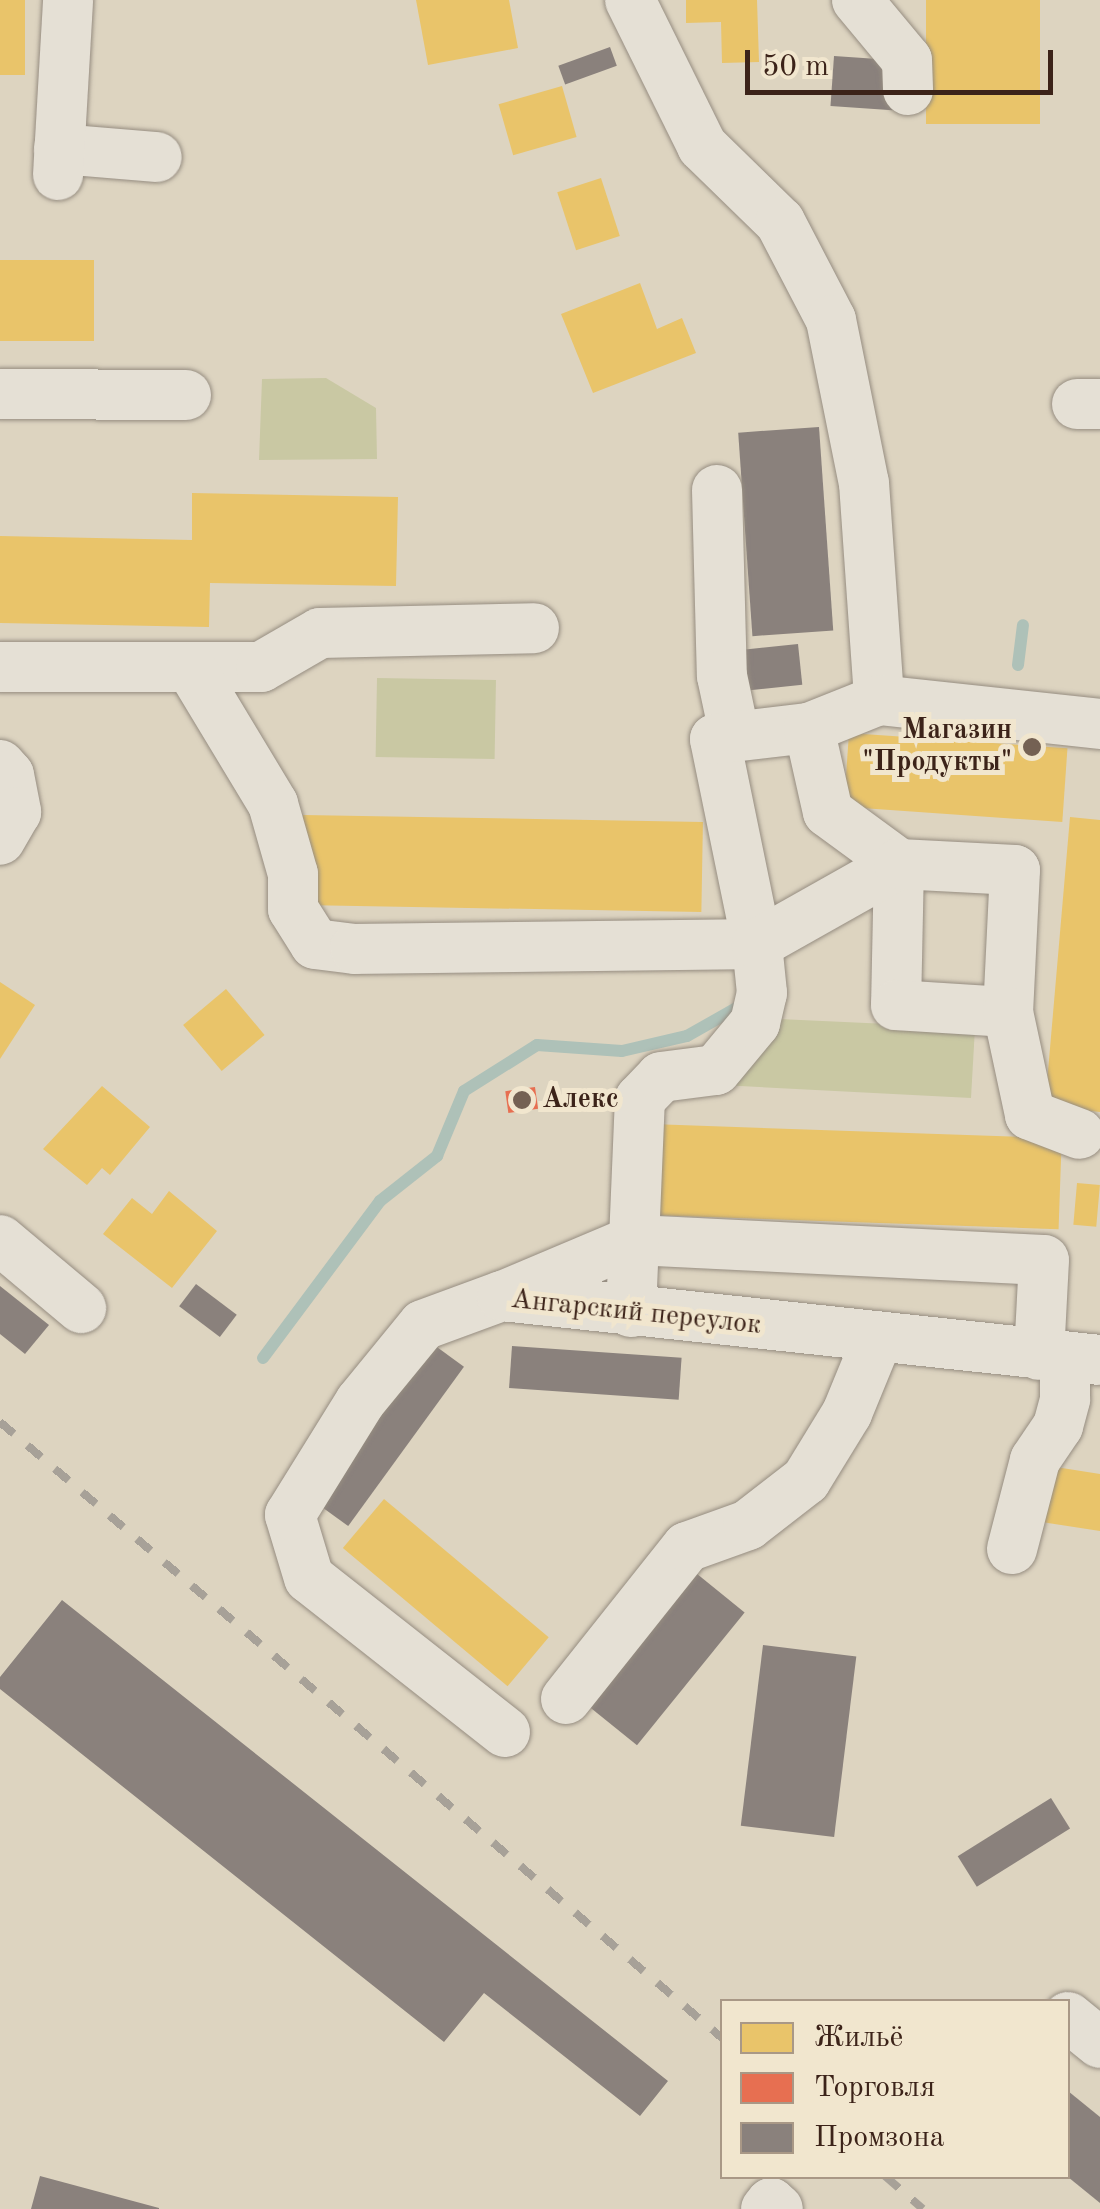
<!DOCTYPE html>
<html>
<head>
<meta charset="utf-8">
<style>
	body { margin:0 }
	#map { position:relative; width:1100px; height:2209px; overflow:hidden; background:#ddd4c0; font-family:"Old Standard TT",serif }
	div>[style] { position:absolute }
	.green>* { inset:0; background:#c9c8a3; transform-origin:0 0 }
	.homes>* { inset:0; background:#e9c46a; transform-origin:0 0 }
	.shops>* { inset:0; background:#e76f51; transform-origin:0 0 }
	.industry>* { inset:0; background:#8a817c; transform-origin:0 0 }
	.stream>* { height:12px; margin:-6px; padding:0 6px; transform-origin:6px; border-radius:6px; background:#aec1b8 }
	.roads { filter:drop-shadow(0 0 2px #968d81) drop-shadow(0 0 2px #968d81) }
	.minor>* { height:50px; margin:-25px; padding:0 25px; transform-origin:25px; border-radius:25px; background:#e5e0d5 }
	.rail>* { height:8px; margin-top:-4px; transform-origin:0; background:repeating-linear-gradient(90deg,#a7a198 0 18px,transparent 0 36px) }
	.dots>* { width:28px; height:28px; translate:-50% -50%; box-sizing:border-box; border:5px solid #f1e6ce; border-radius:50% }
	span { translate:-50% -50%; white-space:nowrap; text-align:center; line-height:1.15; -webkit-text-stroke:10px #f1e6ce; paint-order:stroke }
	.poi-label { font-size:28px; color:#3c2319; font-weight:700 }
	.right { translate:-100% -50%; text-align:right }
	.left { translate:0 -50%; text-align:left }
	.street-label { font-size:28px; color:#3c2319 }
	.legend { position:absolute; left:720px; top:1999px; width:350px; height:180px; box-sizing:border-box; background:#f1e6ce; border:2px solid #a99886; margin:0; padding:12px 18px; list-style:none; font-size:30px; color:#3c2319 }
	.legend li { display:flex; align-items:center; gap:20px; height:50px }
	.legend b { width:50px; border:2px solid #a99886 }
	.scale { position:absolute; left:745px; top:50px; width:308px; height:45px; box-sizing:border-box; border:5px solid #3c2319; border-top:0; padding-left:12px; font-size:30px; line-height:35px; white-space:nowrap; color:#3c2319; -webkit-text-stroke:8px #f1e6ce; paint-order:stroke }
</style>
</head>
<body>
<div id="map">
	<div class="green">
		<div style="clip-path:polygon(326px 378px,376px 408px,377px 459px,259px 460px,262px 379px)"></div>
		<div style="left:377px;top:678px;width:119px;height:79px;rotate:1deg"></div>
		<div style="clip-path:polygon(779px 1019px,975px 1028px,971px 1098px,721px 1085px)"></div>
	</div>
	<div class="homes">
		<div style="left:0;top:0;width:25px;height:75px"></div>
		<div style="clip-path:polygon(416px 0,509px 0,518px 48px,428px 65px)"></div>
		<div style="clip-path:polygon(686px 0,757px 0,759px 62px,722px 63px,721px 22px,686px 23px)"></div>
		<div style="left:926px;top:0;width:114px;height:124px"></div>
		<div style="left:562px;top:86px;width:53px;height:66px;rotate:74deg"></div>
		<div style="left:601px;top:178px;width:61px;height:46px;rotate:72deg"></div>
		<div style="left:0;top:260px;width:94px;height:81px"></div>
		<div style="clip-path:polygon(640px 283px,657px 329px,682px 318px,696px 353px,593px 393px,561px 314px)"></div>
		<div style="clip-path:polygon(192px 493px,398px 497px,396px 586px,210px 583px,209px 627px,0 623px,0 536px,192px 540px)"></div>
		<div style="left:849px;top:733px;width:219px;height:74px;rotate:4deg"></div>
		<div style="left:303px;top:815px;width:400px;height:90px;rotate:1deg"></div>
		<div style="clip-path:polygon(1070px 817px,1100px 820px,1100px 1112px,1045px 1106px)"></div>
		<div style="clip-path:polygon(0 982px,35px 1005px,0 1059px)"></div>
		<div style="left:226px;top:989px;width:60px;height:56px;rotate:50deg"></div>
		<div style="clip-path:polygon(102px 1086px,150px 1127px,110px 1175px,102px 1168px,87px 1185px,43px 1149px)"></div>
		<div style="left:651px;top:1124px;width:411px;height:91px;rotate:2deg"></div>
		<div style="left:1077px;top:1183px;width:23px;height:42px;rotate:5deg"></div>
		<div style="clip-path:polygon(169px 1191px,217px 1231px,172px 1288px,103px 1234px,132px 1198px,152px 1214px)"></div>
		<div style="clip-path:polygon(1043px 1465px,1100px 1474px,1100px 1531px,1035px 1521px)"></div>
		<div style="left:384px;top:1499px;width:215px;height:64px;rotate:40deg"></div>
	</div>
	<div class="shops">
		<div style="left:535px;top:1087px;width:22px;height:30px;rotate:82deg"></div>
	</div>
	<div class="industry">
		<div style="left:610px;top:47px;width:20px;height:55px;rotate:70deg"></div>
		<div style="left:834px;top:56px;width:62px;height:50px;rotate:4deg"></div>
		<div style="left:819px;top:427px;width:204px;height:81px;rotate:86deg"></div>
		<div style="left:798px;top:644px;width:41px;height:60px;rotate:84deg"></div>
		<div style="left:196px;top:1284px;width:51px;height:28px;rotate:37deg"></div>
		<div style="clip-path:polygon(0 1286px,49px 1325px,25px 1354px,0 1334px)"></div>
		<div style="left:430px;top:1342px;width:42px;height:197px;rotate:36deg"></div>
		<div style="left:512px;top:1346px;width:170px;height:42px;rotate:4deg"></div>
		<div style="left:691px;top:1569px;width:69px;height:171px;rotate:39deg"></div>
		<div style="clip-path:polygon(62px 1600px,668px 2081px,640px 2116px,484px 1993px,444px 2042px,0 1689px,0 1677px)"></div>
		<div style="left:763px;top:1645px;width:94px;height:182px;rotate:7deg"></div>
		<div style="left:1051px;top:1798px;width:36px;height:110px;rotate:58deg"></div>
		<div style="clip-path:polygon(1068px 2091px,1100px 2117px,1100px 2203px,1068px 2177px)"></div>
		<div style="clip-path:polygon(40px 2176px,159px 2208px,159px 2209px,31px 2209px)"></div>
	</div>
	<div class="stream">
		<div style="left:1018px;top:665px;width:40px;rotate:-82.9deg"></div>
		<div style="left:263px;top:1358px;width:196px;rotate:-53.3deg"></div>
		<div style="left:380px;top:1201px;width:73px;rotate:-38.3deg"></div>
		<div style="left:437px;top:1156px;width:70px;rotate:-67.4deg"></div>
		<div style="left:464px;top:1091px;width:86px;rotate:-32.2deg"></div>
		<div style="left:537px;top:1045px;width:85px;rotate:4deg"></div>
		<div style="left:622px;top:1051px;width:67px;rotate:-13deg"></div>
		<div style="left:687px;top:1036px;width:69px;rotate:-29.5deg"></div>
	</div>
	<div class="roads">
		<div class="minor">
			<div style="left:630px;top:0;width:163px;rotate:63.7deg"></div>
			<div style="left:702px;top:146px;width:109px;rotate:44.3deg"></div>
			<div style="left:780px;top:222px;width:110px;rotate:62.5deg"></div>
			<div style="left:831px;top:320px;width:166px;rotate:78.6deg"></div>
			<div style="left:864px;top:483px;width:218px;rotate:86deg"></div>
			<div style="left:857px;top:0;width:78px;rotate:50.2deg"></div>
			<div style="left:907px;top:60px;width:30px;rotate:88deg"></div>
			<div style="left:59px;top:149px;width:98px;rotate:4.7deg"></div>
			<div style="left:58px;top:175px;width:175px;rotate:-86.7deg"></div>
			<div style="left:0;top:394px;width:186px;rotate:0.3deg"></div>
			<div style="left:1077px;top:404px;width:23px"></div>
			<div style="left:717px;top:490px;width:186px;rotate:88.5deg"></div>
			<div style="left:722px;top:676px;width:62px;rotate:78deg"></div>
			<div style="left:0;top:667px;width:261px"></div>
			<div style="left:261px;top:667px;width:68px;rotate:-30deg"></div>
			<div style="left:320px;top:633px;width:214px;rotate:-1.3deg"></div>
			<div style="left:191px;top:668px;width:159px;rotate:58.9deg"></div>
			<div style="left:273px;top:804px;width:73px;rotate:74.1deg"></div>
			<div style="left:293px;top:874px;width:35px;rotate:90deg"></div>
			<div style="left:293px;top:909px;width:41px;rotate:57.8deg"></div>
			<div style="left:315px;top:944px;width:40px;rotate:7.1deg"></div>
			<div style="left:355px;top:949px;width:402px;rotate:-0.7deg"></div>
			<div style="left:757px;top:944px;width:209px;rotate:-101.6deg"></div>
			<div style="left:715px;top:739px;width:95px;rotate:-6.7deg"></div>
			<div style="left:809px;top:728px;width:75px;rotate:-21.8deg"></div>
			<div style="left:879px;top:700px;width:222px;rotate:6.2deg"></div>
			<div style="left:809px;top:728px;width:86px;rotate:77.3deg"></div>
			<div style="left:828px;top:812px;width:88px;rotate:36.2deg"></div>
			<div style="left:899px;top:864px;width:141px;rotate:91.2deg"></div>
			<div style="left:896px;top:1005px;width:112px;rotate:3.6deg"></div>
			<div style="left:0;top:765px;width:13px;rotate:48deg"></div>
			<div style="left:9px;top:775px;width:38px;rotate:79deg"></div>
			<div style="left:16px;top:812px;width:32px;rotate:120deg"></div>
			<div style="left:0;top:1240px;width:106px;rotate:40deg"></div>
			<div style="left:505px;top:1295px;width:141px;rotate:-22.9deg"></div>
			<div style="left:635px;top:1240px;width:409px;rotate:2.8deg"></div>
			<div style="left:1044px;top:1260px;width:95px;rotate:93deg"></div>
			<div style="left:631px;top:1312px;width:213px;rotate:-87.6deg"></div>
			<div style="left:640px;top:1099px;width:30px;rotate:-46deg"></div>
			<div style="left:661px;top:1077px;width:55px;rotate:-7.3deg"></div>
			<div style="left:716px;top:1070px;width:61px;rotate:-50.3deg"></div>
			<div style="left:755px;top:1023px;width:31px;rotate:-77deg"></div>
			<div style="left:762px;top:993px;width:49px;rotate:-95.8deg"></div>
			<div style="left:757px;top:944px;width:163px;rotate:-29.4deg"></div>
			<div style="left:899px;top:864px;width:116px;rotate:3deg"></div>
			<div style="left:1015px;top:870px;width:142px;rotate:92.8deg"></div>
			<div style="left:1008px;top:1012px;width:105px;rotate:77.9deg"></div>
			<div style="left:1030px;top:1115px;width:53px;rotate:20.8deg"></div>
			<div style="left:1012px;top:1549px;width:92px;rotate:-75.5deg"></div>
			<div style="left:1035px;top:1460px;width:41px;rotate:-55.9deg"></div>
			<div style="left:1058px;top:1426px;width:28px;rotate:-75deg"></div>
			<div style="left:1065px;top:1399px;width:42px;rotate:-90deg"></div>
			<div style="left:566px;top:1699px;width:194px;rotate:-51.5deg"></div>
			<div style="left:687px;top:1547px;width:65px;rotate:-19.8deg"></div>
			<div style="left:748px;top:1525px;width:73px;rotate:-37.8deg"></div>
			<div style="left:806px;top:1480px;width:79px;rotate:-58.5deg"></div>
			<div style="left:847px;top:1413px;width:79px;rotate:-67.7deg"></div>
			<div style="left:505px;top:1732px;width:249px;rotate:-141.8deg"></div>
			<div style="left:309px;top:1578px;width:66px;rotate:-106.8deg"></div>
			<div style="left:290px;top:1515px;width:133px;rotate:-58.2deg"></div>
			<div style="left:360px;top:1402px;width:99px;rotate:-50.7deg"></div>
			<div style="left:423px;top:1325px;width:84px;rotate:-20.2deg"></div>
			<div style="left:502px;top:1296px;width:601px;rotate:6.11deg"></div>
			<div style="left:1068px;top:2017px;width:41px;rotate:39.1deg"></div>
			<div style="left:766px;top:2209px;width:8px;rotate:-50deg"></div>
			<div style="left:771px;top:2203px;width:9px;rotate:41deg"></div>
		</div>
	</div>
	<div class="rail">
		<div style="left:0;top:1422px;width:949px;rotate:40.47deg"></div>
		<div style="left:885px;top:2176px;width:50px;rotate:41deg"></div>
	</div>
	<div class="dots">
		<div style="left:1032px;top:747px;background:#746153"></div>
		<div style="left:522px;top:1100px;background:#746153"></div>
	</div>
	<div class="poi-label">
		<span class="right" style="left:1012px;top:747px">Магазин<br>"Продукты"</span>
		<span class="left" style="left:542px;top:1100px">Алекс</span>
	</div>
	<div class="street-label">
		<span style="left:636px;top:1313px;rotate:6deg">Ангарский переулок</span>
	</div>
	<ul class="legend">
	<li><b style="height:28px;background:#e9c46a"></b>Жильё</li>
	<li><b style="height:28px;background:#e76f51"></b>Торговля</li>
	<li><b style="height:28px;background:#8a817c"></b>Промзона</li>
	</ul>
	<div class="scale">50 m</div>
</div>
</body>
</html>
